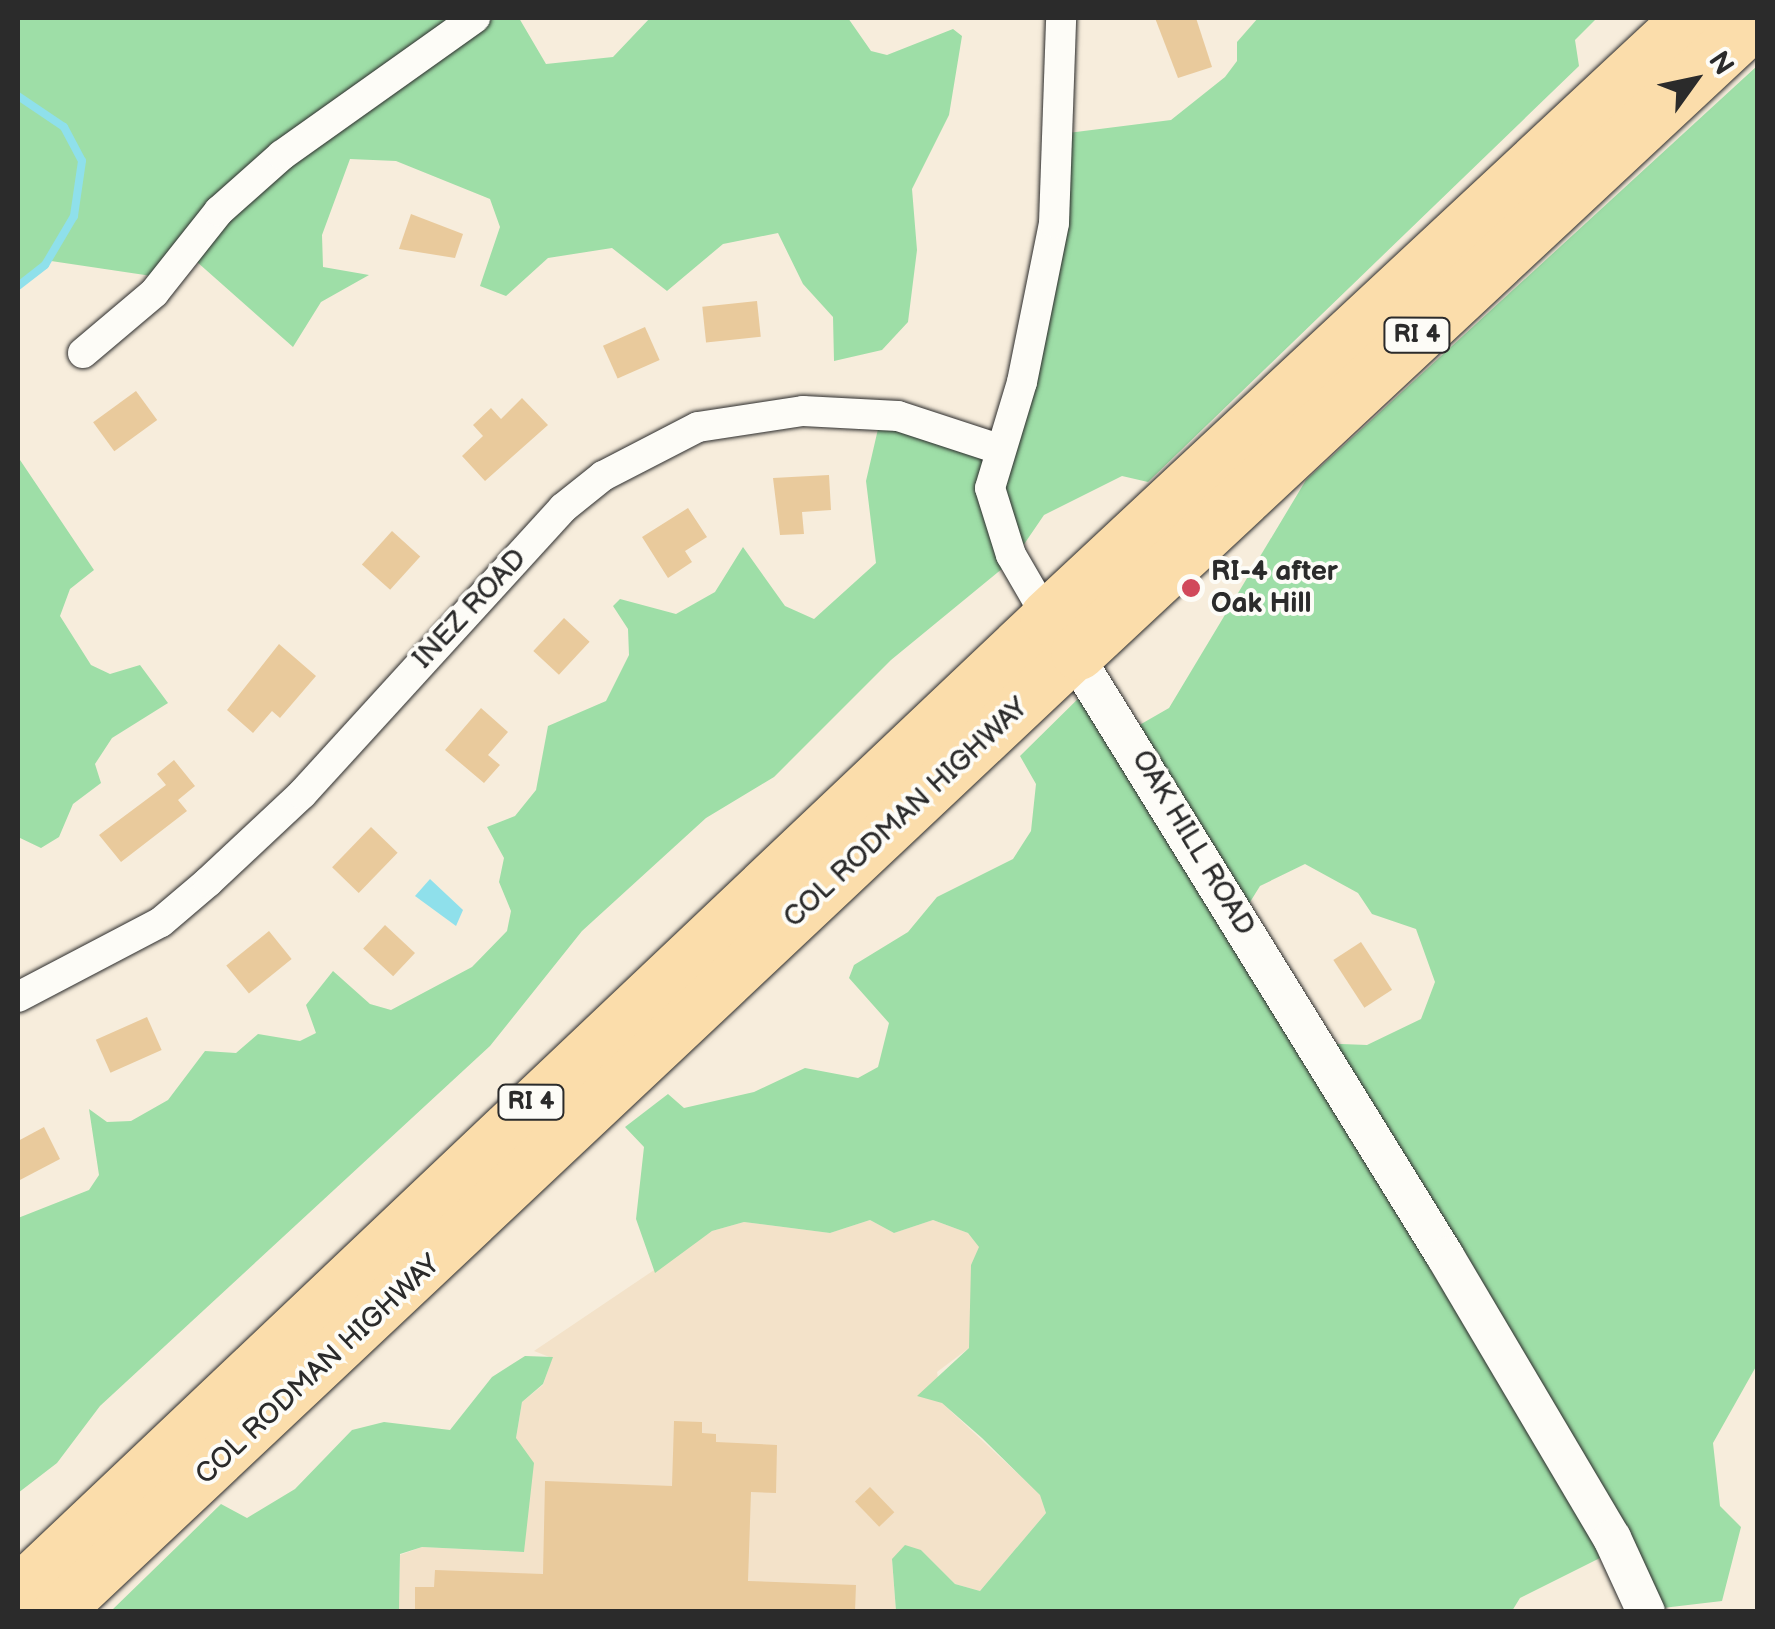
<!DOCTYPE html>
<html>
<head>
<meta charset="utf-8">
<style>
	body { margin:0 }
	#map { position:relative; width:1775px; height:1629px; overflow:hidden; background:#f7eddc; font-family:"Balsamiq Sans",sans-serif }
	div>[style] { position:absolute }
	.built>* { inset:0; background:#f3e2c9 }
	.green>* { inset:0; background:#9edea7 }
	.water>* { inset:0; background:#8fe0eb }
	.stream>* { height:8px; margin:-4px; padding:0 4px; transform-origin:4px; border-radius:4px; background:#8fe0eb }
	.building>* { inset:0; background:#e9ca9c; transform-origin:0 0 }
	.roads { filter:drop-shadow(0 0 2px #2b2b2b) drop-shadow(0 0 2px #2b2b2b) }
	.minor>* { height:30px; margin:-15px; padding:0 15px; transform-origin:15px; border-radius:15px; background:#fdfcf7 }
	.tertiary>* { height:38px; margin:-19px; padding:0 19px; transform-origin:19px; border-radius:19px; background:#fdfcf7 }
	.trunk>* { height:50px; margin:-25px; padding:0 25px; transform-origin:25px; border-radius:25px; background:#fbddab }
	.motorway>* { height:55px; margin:-27.5px; padding:0 27.5px; transform-origin:27.5px; border-radius:27.5px; background:#fbddab }
	.dots>* { width:28px; height:28px; translate:-50% -50%; box-sizing:border-box; border:5px solid #fdfcf7; border-radius:50% }
	span { translate:-50% -50%; white-space:nowrap; text-align:center; line-height:1.15; -webkit-text-stroke:8px #fdfcf7; paint-order:stroke }
	.shield-label span { padding:2px 8px; background:#fdfcf7; border:2px solid; border-radius:8px; -webkit-text-stroke-width:0 }
	.shield-label { font-size:25px; color:#2b2b2b; font-weight:700 }
	.poi-label { font-size:28px; color:#2b2b2b; font-weight:700 }
	.left { translate:0 -50%; text-align:left }
	.street-label { font-size:28px; color:#2b2b2b }
	.frame { position:absolute; inset:0; border:20px solid #2b2b2b; pointer-events:none }
	.north { position:absolute; left:1645px; top:30px; width:100px; height:100px; -webkit-text-stroke:8px #fdfcf7; paint-order:stroke; rotate:57deg; font-size:28px; font-weight:700; line-height:40px; text-align:center; color:#2b2b2b }
	.north::after { content:''; display:block; margin:auto; width:35px; height:45px; background:#2b2b2b; clip-path:polygon(50% 0,100% 100%,50% 72%,0 100%) }
</style>
</head>
<body>
<div id="map">
	<div class="built">
		<div style="clip-path:polygon(870px 1220px,894px 1233px,933px 1220px,968px 1233px,980px 1247px,971px 1265px,974px 1329px,969px 1348px,937px 1372px,942px 1403px,1041px 1495px,1046px 1513px,980px 1591px,955px 1584px,921px 1550px,892px 1560px,896px 1611px,399px 1612px,400px 1555px,422px 1547px,523px 1552px,527px 1477px,516px 1438px,522px 1402px,543px 1385px,552px 1358px,534px 1351px,712px 1231px,744px 1222px,830px 1233px)"></div>
	</div>
	<div class="green">
		<div style="clip-path:polygon(18px 18px,519px 18px,546px 64px,613px 57px,650px 18px,848px 18px,871px 51px,887px 55px,953px 29px,962px 36px,949px 115px,912px 189px,917px 250px,908px 322px,882px 350px,834px 361px,833px 317px,803px 284px,778px 233px,723px 244px,667px 291px,612px 248px,548px 258px,506px 296px,480px 286px,500px 227px,490px 199px,396px 161px,350px 159px,322px 235px,323px 267px,369px 275px,321px 302px,293px 347px,188px 254px,165px 278px,51px 261px,18px 287px)"></div>
		<div style="clip-path:polygon(1258px 18px,1597px 18px,1575px 40px,1579px 66px,1148px 482px,1122px 476px,1044px 515px,1014px 559px,891px 660px,774px 777px,706px 818px,582px 931px,490px 1046px,100px 1406px,57px 1463px,18px 1493px,18px 1218px,89px 1190px,99px 1175px,89px 1109px,107px 1122px,131px 1121px,168px 1100px,205px 1051px,236px 1053px,258px 1034px,300px 1041px,316px 1033px,306px 1005px,333px 971px,370px 1004px,391px 1010px,472px 967px,507px 931px,511px 911px,499px 882px,504px 858px,487px 827px,515px 816px,536px 790px,548px 726px,606px 701px,629px 655px,628px 629px,613px 606px,620px 599px,676px 614px,715px 592px,743px 547px,785px 606px,814px 619px,876px 563px,866px 481px,881px 416px,994px 443px,1060px 134px,1171px 120px,1225px 77px,1237px 61px,1237px 42px)"></div>
		<div style="clip-path:polygon(evenodd,1757px 66px,1758px 1363px,1713px 1443px,1720px 1506px,1741px 1527px,1722px 1601px,1637px 1611px,1608px 1554px,1520px 1598px,1512px 1611px,896px 1611px,892px 1559px,905px 1545px,921px 1550px,955px 1584px,980px 1591px,1046px 1513px,1040px 1495px,982px 1438px,942px 1403px,917px 1396px,969px 1348px,971px 1265px,979px 1247px,968px 1233px,933px 1220px,894px 1233px,870px 1220px,830px 1233px,744px 1222px,712px 1231px,655px 1273px,636px 1219px,644px 1147px,625px 1127px,668px 1094px,684px 1108px,754px 1092px,805px 1068px,858px 1078px,878px 1067px,889px 1023px,849px 978px,854px 965px,908px 932px,937px 897px,1013px 859px,1031px 831px,1036px 784px,1020px 756px,1094px 683px,1129px 731px,1169px 708px,1306px 480px,1757px 66px,1305px 864px,1358px 893px,1372px 914px,1416px 929px,1435px 982px,1421px 1019px,1367px 1045px,1316px 1043px,1242px 915px,1260px 886px,1305px 864px)"></div>
		<div style="clip-path:polygon(18px 457px,94px 570px,70px 589px,60px 616px,91px 665px,110px 674px,140px 665px,168px 703px,112px 738px,95px 764px,101px 783px,73px 804px,59px 837px,41px 848px,18px 837px)"></div>
		<div style="clip-path:polygon(525px 1356px,553px 1357px,543px 1384px,522px 1402px,516px 1438px,534px 1463px,524px 1552px,422px 1547px,400px 1554px,399px 1611px,111px 1611px,221px 1504px,247px 1518px,295px 1489px,352px 1430px,384px 1422px,450px 1430px,492px 1377px)"></div>
	</div>
	<div class="water">
		<div style="clip-path:polygon(430px 879px,463px 910px,456px 926px,415px 896px)"></div>
	</div>
	<div class="stream">
		<div style="left:18px;top:96px;width:55px;rotate:34deg"></div>
		<div style="left:64px;top:127px;width:38px;rotate:62deg"></div>
		<div style="left:82px;top:161px;width:56px;rotate:98.3deg"></div>
		<div style="left:74px;top:216px;width:57px;rotate:120.6deg"></div>
		<div style="left:45px;top:265px;width:34px;rotate:142deg"></div>
	</div>
	<div class="building">
		<div style="clip-path:polygon(1155px 18px,1196px 18px,1212px 67px,1178px 78px)"></div>
		<div style="clip-path:polygon(411px 214px,463px 234px,455px 258px,399px 249px)"></div>
		<div style="left:757px;top:301px;width:36px;height:55px;rotate:84deg"></div>
		<div style="left:645px;top:327px;width:36px;height:46px;rotate:66deg"></div>
		<div style="left:136px;top:391px;width:36px;height:53px;rotate:54deg"></div>
		<div style="clip-path:polygon(522px 398px,548px 425px,485px 481px,462px 456px,483px 436px,473px 425px,491px 408px,501px 419px)"></div>
		<div style="clip-path:polygon(829px 475px,831px 510px,802px 512px,804px 534px,780px 535px,773px 478px)"></div>
		<div style="clip-path:polygon(688px 508px,707px 537px,685px 551px,692px 562px,668px 578px,642px 537px)"></div>
		<div style="left:392px;top:531px;width:38px;height:45px;rotate:42deg"></div>
		<div style="left:564px;top:618px;width:35px;height:45px;rotate:43deg"></div>
		<div style="clip-path:polygon(279px 644px,316px 676px,280px 718px,272px 711px,253px 733px,227px 710px)"></div>
		<div style="clip-path:polygon(481px 708px,508px 732px,488px 755px,500px 765px,484px 783px,445px 750px)"></div>
		<div style="clip-path:polygon(174px 760px,195px 786px,178px 800px,187px 811px,121px 862px,99px 835px,166px 785px,157px 774px)"></div>
		<div style="left:371px;top:827px;width:37px;height:56px;rotate:44deg"></div>
		<div style="left:385px;top:925px;width:41px;height:32px;rotate:43deg"></div>
		<div style="left:269px;top:931px;width:36px;height:55px;rotate:51deg"></div>
		<div style="left:1361px;top:942px;width:57px;height:33px;rotate:57deg"></div>
		<div style="left:147px;top:1017px;width:36px;height:56px;rotate:66deg"></div>
		<div style="clip-path:polygon(44px 1127px,60px 1159px,18px 1181px,18px 1141px)"></div>
		<div style="clip-path:polygon(674px 1421px,702px 1422px,702px 1433px,716px 1434px,716px 1442px,777px 1445px,776px 1493px,751px 1492px,748px 1581px,856px 1585px,855px 1612px,415px 1612px,415px 1587px,434px 1587px,435px 1570px,543px 1574px,545px 1481px,672px 1486px)"></div>
		<div style="left:870px;top:1487px;width:35px;height:21px;rotate:46deg"></div>
	</div>
	<div class="roads">
		<div class="minor">
			<div style="left:83px;top:353px;width:93px;rotate:-40.2deg"></div>
			<div style="left:154px;top:293px;width:105px;rotate:-51.6deg"></div>
			<div style="left:219px;top:211px;width:84px;rotate:-41.6deg"></div>
			<div style="left:282px;top:155px;width:237px;rotate:-35.4deg"></div>
			<div style="left:1047px;top:617px;width:72px;rotate:-120.1deg"></div>
			<div style="left:1011px;top:555px;width:70px;rotate:-107.4deg"></div>
			<div style="left:990px;top:488px;width:111px;rotate:-73.2deg"></div>
			<div style="left:1022px;top:382px;width:162px;rotate:-78.6deg"></div>
			<div style="left:1054px;top:223px;width:205px;rotate:-88deg"></div>
			<div style="left:18px;top:997px;width:161px;rotate:-27.7deg"></div>
			<div style="left:161px;top:922px;width:62px;rotate:-40.4deg"></div>
			<div style="left:208px;top:882px;width:129px;rotate:-43.1deg"></div>
			<div style="left:302px;top:794px;width:387px;rotate:-47.6deg"></div>
			<div style="left:563px;top:508px;width:51px;rotate:-38.7deg"></div>
			<div style="left:603px;top:476px;width:107px;rotate:-27.3deg"></div>
			<div style="left:698px;top:427px;width:106px;rotate:-8.7deg"></div>
			<div style="left:803px;top:411px;width:95px;rotate:3deg"></div>
			<div style="left:898px;top:416px;width:106px;rotate:18.1deg"></div>
		</div>
		<div class="tertiary">
			<div style="left:1061px;top:634px;width:731px;rotate:58.31deg"></div>
			<div style="left:1445px;top:1256px;width:328px;rotate:59.4deg"></div>
			<div style="left:1612px;top:1538px;width:81px;rotate:65.3deg"></div>
		</div>
		<div class="trunk">
			<div style="left:18px;top:1591px;width:1417px;rotate:-43.43deg"></div>
			<div style="left:58px;top:1612px;width:1401px;rotate:-43.26deg"></div>
		</div>
		<div class="motorway">
			<div style="left:1047px;top:617px;width:879px;rotate:-42.97deg"></div>
			<div style="left:1078px;top:652px;width:929px;rotate:-43.04deg"></div>
		</div>
	</div>
	<div class="dots">
		<div style="left:1191px;top:588px;background:#d1495b"></div>
	</div>
	<div class="shield-label">
		<span style="left:1417px;top:335px">RI 4</span>
		<span style="left:531px;top:1102px">RI 4</span>
	</div>
	<div class="poi-label">
		<span class="left" style="left:1211px;top:588px">RI-4 after<br>Oak Hill</span>
	</div>
	<div class="street-label">
		<span style="left:470px;top:609px;rotate:-47deg">INEZ ROAD</span>
		<span style="left:906px;top:813px;rotate:-43deg">COL RODMAN HIGHWAY</span>
		<span style="left:1193px;top:843px;rotate:59deg">OAK HILL ROAD</span>
		<span style="left:318px;top:1370px;rotate:-43deg">COL RODMAN HIGHWAY</span>
	</div>
	<div class="frame"></div>
	<div class="north">N</div>
</div>
</body>
</html>
